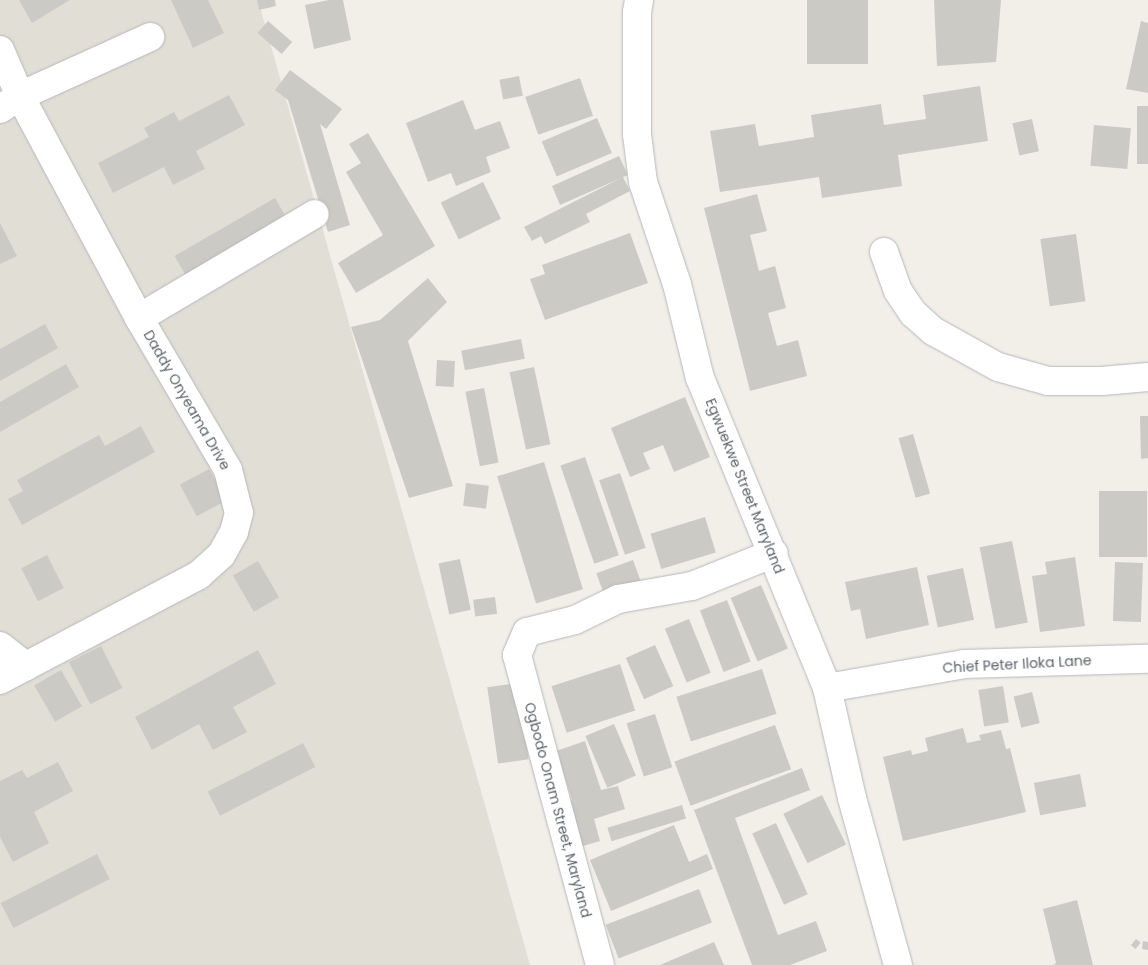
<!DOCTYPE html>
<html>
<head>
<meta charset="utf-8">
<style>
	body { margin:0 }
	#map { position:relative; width:1148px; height:965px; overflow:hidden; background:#f1efe8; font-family:Poppins,sans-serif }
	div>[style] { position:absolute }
	.education>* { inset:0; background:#e1ded6 }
	.building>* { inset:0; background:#cccac5; transform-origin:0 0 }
	.roads { filter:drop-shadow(0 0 1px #b5b8bc) drop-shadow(0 0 1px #b5b8bc) }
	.minor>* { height:28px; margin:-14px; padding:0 14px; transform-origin:14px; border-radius:14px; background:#fff }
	span { translate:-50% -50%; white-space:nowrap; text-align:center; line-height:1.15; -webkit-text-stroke:4px #fff; paint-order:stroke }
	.street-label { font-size:14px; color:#5f6368 }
</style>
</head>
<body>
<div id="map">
	<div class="education">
		<div style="clip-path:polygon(0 0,258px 0,530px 965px,0 965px)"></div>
	</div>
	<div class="building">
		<div style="clip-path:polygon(19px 0,70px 0,32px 23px)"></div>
		<div style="clip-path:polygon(171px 0,208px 0,224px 33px,193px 48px)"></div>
		<div style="clip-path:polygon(257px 0,275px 0,276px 6px,259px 10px)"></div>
		<div style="clip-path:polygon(329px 0,343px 0,351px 40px,314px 49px,305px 5px)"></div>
		<div style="left:807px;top:0;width:61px;height:64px"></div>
		<div style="clip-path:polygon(934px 0,1001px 0,996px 62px,937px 66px)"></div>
		<div style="left:268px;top:21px;width:32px;height:16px;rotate:41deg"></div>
		<div style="clip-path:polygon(1141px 21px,1148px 23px,1148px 93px,1126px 89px)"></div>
		<div style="clip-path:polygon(290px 70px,342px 109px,326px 129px,320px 124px,350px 225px,328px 232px,288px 100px,275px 90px)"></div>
		<div style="left:519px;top:76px;width:20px;height:20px;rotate:79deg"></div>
		<div style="left:580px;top:78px;width:40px;height:58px;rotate:71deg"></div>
		<div style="clip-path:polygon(980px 86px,988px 141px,898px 155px,902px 186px,822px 198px,819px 177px,720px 192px,710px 131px,755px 124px,759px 146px,814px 137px,811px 115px,881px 104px,884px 125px,926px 119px,923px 95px)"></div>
		<div style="clip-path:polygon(229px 95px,245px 125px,196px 151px,205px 169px,173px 185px,164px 167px,113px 193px,98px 163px,149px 137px,144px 128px,174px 112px,179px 121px)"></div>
		<div style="clip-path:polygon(463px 100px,475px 130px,500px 121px,510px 148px,486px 157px,491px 172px,456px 186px,451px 173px,428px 182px,406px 123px)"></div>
		<div style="left:1137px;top:106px;width:11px;height:58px"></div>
		<div style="left:597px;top:118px;width:38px;height:60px;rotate:67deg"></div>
		<div style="left:1032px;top:119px;width:33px;height:20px;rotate:78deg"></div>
		<div style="left:1094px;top:125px;width:37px;height:41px;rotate:5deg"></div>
		<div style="clip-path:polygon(368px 133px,435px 246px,356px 293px,338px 263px,383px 235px,346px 172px,361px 163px,349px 144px)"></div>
		<div style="clip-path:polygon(619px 156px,628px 175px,623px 177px,630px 191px,586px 214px,590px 222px,545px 244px,541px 236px,532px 241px,524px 227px,621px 178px,560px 205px,552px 186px)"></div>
		<div style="left:483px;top:182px;width:41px;height:47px;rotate:64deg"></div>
		<div style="clip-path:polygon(757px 194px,767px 231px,750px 235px,759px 271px,775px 266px,786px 308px,768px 313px,777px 346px,798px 340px,807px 376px,750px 391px,704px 208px)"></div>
		<div style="left:275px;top:198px;width:24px;height:116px;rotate:60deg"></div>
		<div style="clip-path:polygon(0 223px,17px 256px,0 264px)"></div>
		<div style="clip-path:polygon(630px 233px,648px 283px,545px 320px,530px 279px,545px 274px,542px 265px)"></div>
		<div style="left:1076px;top:234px;width:68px;height:36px;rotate:82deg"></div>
		<div style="clip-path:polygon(428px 278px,447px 302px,408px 341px,453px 486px,409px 498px,351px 327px,380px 320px)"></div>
		<div style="clip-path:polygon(45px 324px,58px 348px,0 381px,0 349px)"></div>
		<div style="left:521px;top:339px;width:20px;height:61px;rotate:79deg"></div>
		<div style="left:437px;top:360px;width:18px;height:26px;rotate:3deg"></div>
		<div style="clip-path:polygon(66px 364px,79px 387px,0 432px,0 402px)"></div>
		<div style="left:534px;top:367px;width:79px;height:25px;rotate:78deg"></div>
		<div style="left:484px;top:388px;width:76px;height:19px;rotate:79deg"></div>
		<div style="clip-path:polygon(685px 397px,710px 457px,674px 472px,663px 445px,643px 453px,650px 469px,630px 477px,611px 428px)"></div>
		<div style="clip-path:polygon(1140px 416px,1148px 416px,1148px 458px,1141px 459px)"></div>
		<div style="clip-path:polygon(141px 426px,155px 452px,22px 525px,8px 499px,23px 491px,17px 480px,99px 435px,105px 446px)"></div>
		<div style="left:913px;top:434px;width:62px;height:15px;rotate:74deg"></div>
		<div style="left:585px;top:457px;width:104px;height:26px;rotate:71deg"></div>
		<div style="left:544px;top:462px;width:133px;height:49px;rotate:73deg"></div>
		<div style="left:209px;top:469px;width:36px;height:33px;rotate:62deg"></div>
		<div style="left:620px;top:473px;width:79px;height:22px;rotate:71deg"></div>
		<div style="left:466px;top:483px;width:23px;height:23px;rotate:7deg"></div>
		<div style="left:1099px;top:491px;width:48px;height:66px"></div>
		<div style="left:705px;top:517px;width:37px;height:57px;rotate:73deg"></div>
		<div style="left:1012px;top:541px;width:83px;height:33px;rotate:79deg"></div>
		<div style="left:47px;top:555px;width:37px;height:29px;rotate:63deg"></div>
		<div style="clip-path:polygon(1075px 557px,1085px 626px,1040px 632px,1032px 576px,1047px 574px,1045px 562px)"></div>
		<div style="left:460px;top:559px;width:52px;height:22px;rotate:78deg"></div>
		<div style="left:633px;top:560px;width:23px;height:39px;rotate:70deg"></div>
		<div style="left:258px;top:561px;width:42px;height:29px;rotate:60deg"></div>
		<div style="left:1115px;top:562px;width:28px;height:59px;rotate:2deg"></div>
		<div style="clip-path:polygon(917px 567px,929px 625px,866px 639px,860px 609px,851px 611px,845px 582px)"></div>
		<div style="left:963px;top:568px;width:53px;height:37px;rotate:78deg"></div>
		<div style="left:761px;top:585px;width:69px;height:33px;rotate:67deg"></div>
		<div style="left:495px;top:597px;width:17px;height:22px;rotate:83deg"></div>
		<div style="left:727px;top:600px;width:66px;height:29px;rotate:69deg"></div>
		<div style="left:689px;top:619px;width:58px;height:26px;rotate:68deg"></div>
		<div style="left:655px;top:645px;width:45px;height:32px;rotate:66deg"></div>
		<div style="left:101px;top:646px;width:47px;height:36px;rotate:63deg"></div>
		<div style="clip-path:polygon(258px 650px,276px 684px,233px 707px,247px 732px,213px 750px,199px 724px,152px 750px,135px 717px)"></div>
		<div style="left:620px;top:664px;width:49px;height:72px;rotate:72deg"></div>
		<div style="left:762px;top:669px;width:47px;height:90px;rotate:72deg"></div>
		<div style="left:61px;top:670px;width:42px;height:31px;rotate:60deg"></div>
		<div style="left:518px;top:683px;width:77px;height:31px;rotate:82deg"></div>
		<div style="left:1003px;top:686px;width:37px;height:25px;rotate:81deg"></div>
		<div style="left:1032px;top:692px;width:32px;height:19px;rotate:76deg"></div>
		<div style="left:655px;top:714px;width:56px;height:30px;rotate:72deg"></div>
		<div style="left:614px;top:724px;width:56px;height:31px;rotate:67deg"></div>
		<div style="left:775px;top:725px;width:47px;height:107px;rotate:70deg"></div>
		<div style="clip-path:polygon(963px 728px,967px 743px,981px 740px,979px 735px,1001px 730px,1006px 749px,1010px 748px,1026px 812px,903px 841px,883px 757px,911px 750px,912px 755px,928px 751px,925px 738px)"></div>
		<div style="clip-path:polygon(585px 741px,601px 790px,618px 786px,625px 809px,594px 819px,600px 841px,576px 848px,563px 803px,572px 800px,556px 751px)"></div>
		<div style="left:303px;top:743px;width:27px;height:107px;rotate:63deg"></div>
		<div style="clip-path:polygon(58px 762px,73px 791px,34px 812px,49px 843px,13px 862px,0 837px,0 781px,22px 770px,27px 778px)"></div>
		<div style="clip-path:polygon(802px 768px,810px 790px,735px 818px,778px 935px,816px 921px,827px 951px,790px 965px,752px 965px,694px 810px)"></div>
		<div style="left:1080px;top:774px;width:33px;height:47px;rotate:79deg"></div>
		<div style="left:822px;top:795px;width:55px;height:43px;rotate:64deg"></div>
		<div style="left:682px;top:805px;width:14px;height:78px;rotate:73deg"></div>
		<div style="left:776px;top:823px;width:78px;height:26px;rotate:66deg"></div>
		<div style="clip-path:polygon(674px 825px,689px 862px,707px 854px,713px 869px,611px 911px,590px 860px)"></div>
		<div style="left:97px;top:854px;width:28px;height:108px;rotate:63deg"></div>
		<div style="left:699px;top:889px;width:36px;height:100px;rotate:69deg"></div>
		<div style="clip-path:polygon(1077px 900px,1093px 965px,1053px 965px,1056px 963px,1043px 909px)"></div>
		<div style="left:1136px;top:939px;width:6px;height:8px;rotate:39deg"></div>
		<div style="clip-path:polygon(1143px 941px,1148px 942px,1148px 950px,1142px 949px)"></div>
		<div style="clip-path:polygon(714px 942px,724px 965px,660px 965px)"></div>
	</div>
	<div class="roads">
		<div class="minor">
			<div style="left:639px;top:0;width:12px;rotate:99deg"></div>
			<div style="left:637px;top:12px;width:122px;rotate:90deg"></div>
			<div style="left:637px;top:134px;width:48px;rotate:82.9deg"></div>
			<div style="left:643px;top:182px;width:108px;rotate:71.6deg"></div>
			<div style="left:677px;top:284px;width:97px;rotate:76.3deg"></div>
			<div style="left:700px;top:378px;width:335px;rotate:67.7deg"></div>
			<div style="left:827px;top:688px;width:113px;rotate:77.2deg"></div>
			<div style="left:852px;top:798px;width:173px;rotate:74.6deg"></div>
			<div style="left:0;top:50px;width:50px;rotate:66.5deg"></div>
			<div style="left:20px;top:96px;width:252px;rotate:61.8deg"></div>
			<div style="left:139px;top:318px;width:176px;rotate:59.6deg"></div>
			<div style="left:228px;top:470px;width:44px;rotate:75.7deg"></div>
			<div style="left:239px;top:513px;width:20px;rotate:105deg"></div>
			<div style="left:234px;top:532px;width:26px;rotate:119deg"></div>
			<div style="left:221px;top:555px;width:30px;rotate:138deg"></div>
			<div style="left:199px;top:575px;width:225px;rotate:152.2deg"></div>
			<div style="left:0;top:109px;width:24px;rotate:-33deg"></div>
			<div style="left:20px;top:96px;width:143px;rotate:-24.4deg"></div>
			<div style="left:884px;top:252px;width:41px;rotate:70.3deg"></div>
			<div style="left:898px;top:291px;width:27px;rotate:56deg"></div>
			<div style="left:913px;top:313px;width:27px;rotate:42deg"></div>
			<div style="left:933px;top:331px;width:74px;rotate:29deg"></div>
			<div style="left:998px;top:367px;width:52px;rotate:15.6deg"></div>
			<div style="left:1048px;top:381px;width:54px"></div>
			<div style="left:1102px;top:381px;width:46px;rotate:-5deg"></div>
			<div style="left:139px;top:318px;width:204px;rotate:-30.6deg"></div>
			<div style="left:0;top:646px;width:33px;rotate:38deg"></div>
			<div style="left:827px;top:688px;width:139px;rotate:-9.9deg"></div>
			<div style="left:964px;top:664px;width:184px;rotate:-1.6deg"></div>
			<div style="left:600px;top:965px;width:321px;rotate:-105deg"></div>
			<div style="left:517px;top:655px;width:25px;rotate:-67deg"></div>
			<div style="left:527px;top:632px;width:49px;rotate:-14deg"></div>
			<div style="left:575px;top:620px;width:48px;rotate:-26deg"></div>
			<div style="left:618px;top:599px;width:75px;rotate:-10deg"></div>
			<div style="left:692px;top:586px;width:88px;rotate:-21.9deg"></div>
		</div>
	</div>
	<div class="street-label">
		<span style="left:187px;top:400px;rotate:60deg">Daddy Onyeama Drive</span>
		<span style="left:745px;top:486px;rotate:68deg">Egwuekwe Street Maryland</span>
		<span style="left:1017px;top:664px;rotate:-3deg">Chief Peter Iloka Lane</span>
		<span style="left:558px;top:810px;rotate:75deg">Ogbodo Onam Street, Maryland</span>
	</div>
</div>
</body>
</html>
